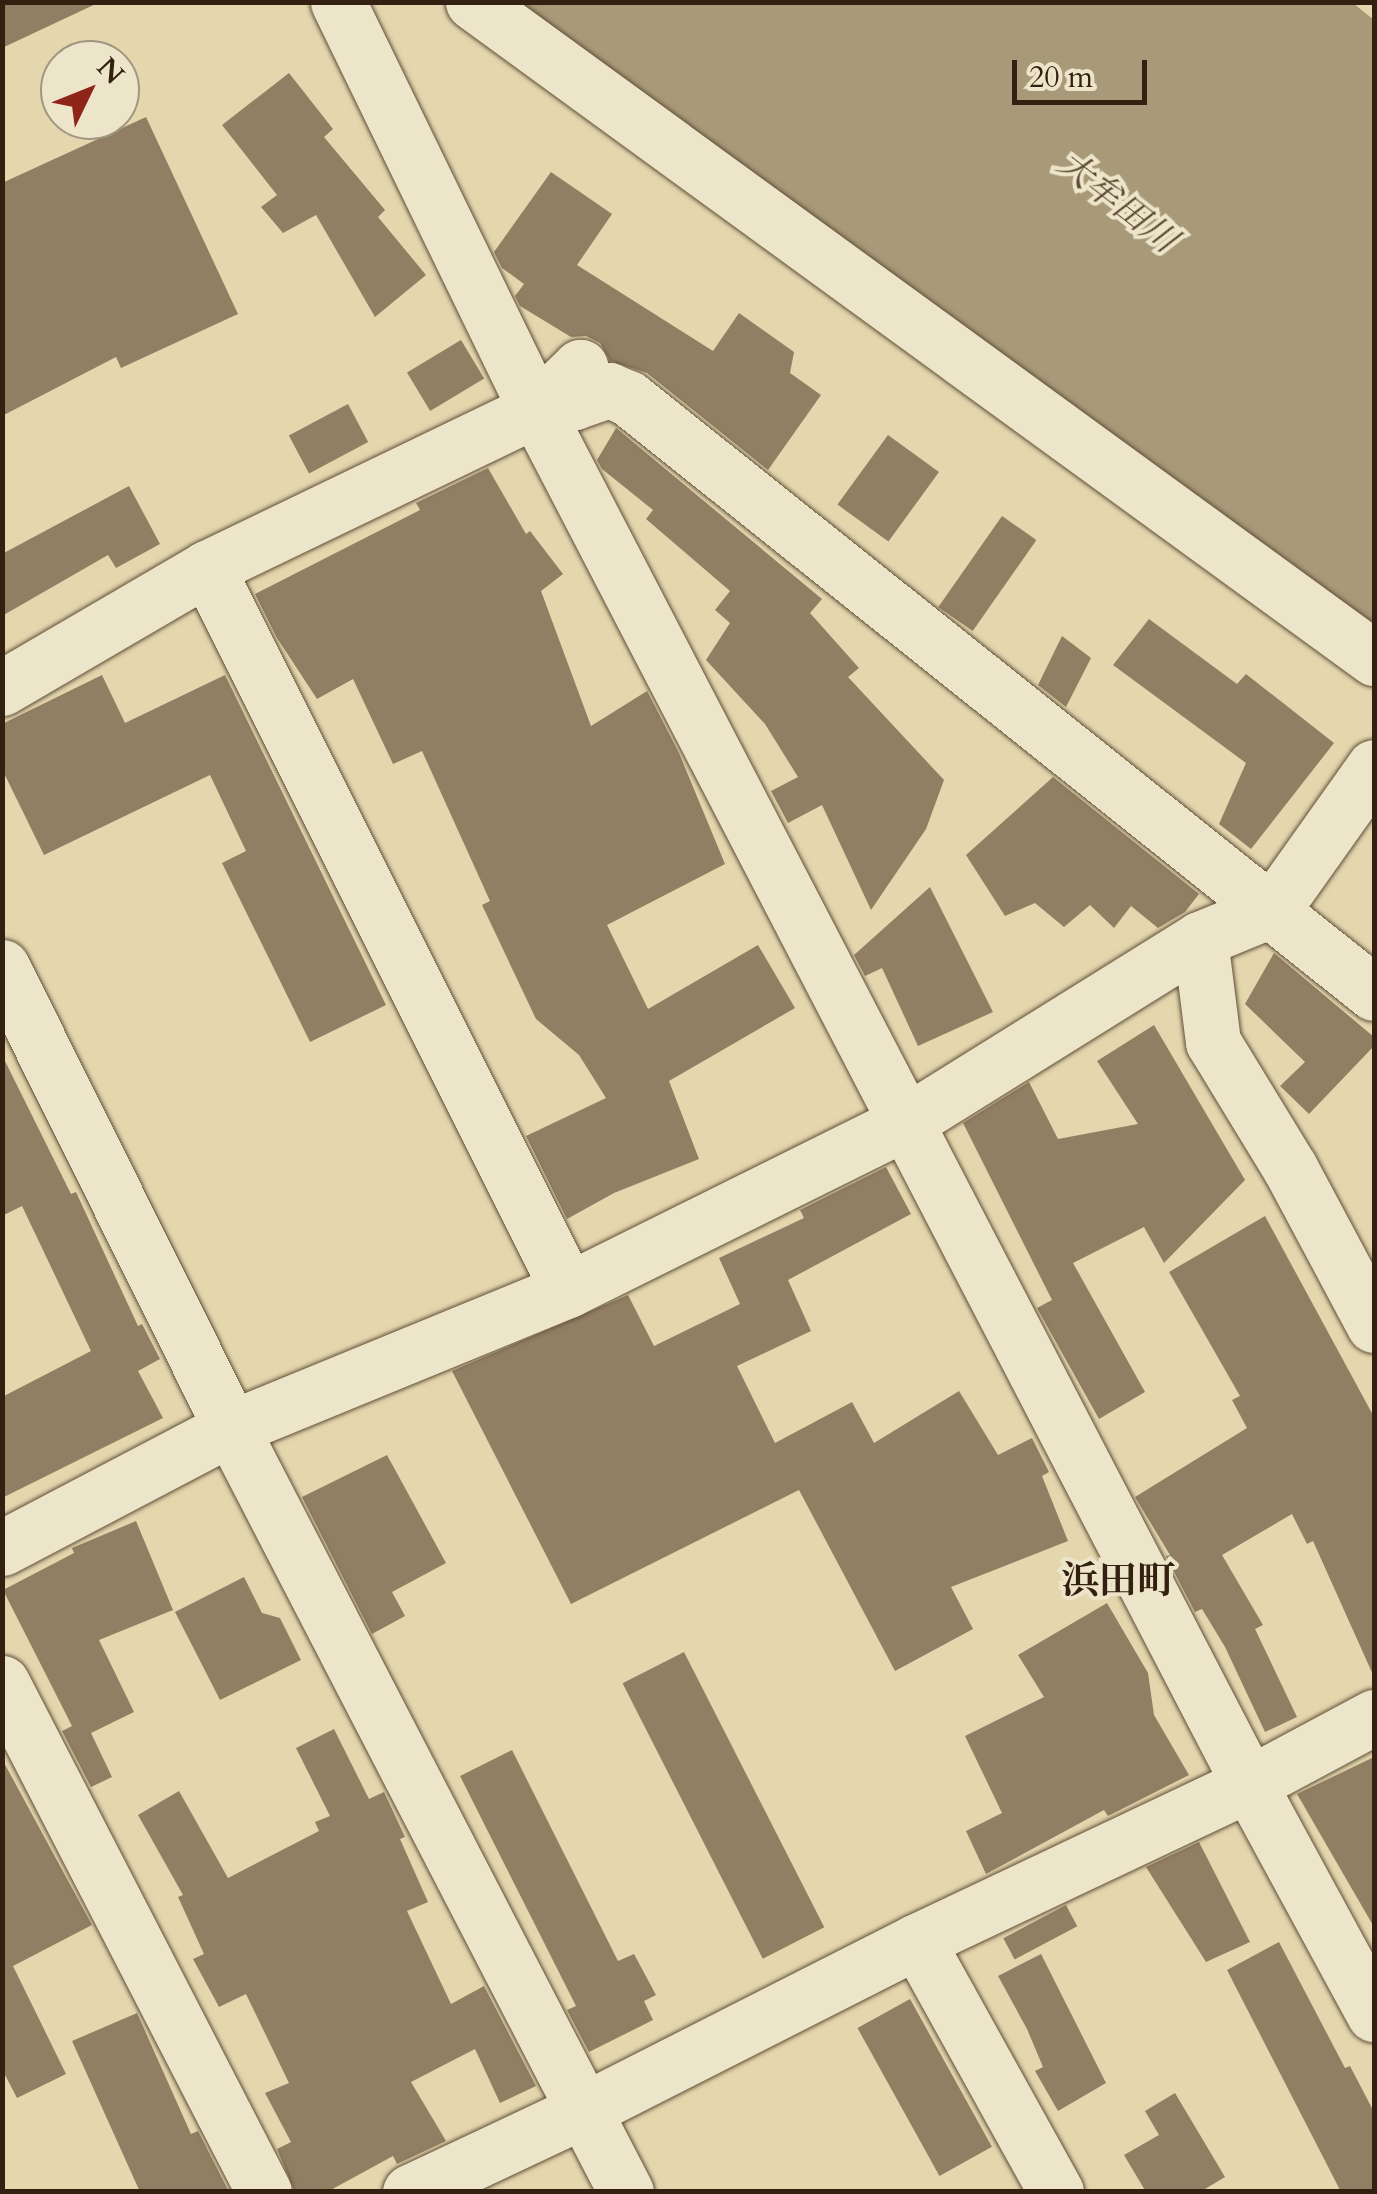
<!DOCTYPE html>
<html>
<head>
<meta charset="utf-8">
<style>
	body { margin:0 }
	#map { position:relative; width:1377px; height:2194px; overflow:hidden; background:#e4d7ae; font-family:Cardo,"Noto Serif JP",serif }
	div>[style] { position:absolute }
	.water>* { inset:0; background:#a89978 }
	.building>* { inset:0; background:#907f62; transform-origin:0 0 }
	.roads { filter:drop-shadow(0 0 2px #604e38) drop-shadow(0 0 2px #604e38) }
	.minor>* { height:55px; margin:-27.5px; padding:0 27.5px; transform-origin:27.5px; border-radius:27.5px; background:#ede5ca }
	span { translate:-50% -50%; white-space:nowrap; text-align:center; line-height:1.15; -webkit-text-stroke:8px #ede5ca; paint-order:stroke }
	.water-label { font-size:35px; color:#5d4a34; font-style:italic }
	.quarter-label { font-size:38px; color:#342010; font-weight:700 }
	.frame { position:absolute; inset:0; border:5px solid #342010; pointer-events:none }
	.north { position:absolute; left:40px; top:40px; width:100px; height:100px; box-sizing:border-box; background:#ede5ca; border:2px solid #a39680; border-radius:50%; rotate:47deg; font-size:28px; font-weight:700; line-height:40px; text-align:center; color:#342010 }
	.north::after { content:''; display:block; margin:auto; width:35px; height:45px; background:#8f2418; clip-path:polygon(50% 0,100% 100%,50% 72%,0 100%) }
	.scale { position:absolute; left:1012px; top:60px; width:135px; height:45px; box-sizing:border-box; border:5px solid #342010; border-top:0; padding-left:12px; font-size:30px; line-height:35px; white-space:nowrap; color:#342010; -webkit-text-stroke:8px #ede5ca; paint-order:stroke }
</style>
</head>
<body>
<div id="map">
	<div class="water">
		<div style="clip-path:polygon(520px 3px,1353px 3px,1374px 20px,1374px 630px)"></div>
	</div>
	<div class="building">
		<div style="clip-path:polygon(2px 2px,100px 2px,2px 48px)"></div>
		<div style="clip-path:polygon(289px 73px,333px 129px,324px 137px,385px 210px,378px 217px,426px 275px,375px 317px,316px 215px,283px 233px,261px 207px,277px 195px,222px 125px)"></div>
		<div style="clip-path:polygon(146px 117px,238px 314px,121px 368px,116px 357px,2px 416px,2px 183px)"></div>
		<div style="clip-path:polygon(551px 172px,612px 214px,577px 265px,713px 351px,739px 313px,794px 352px,790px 373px,821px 395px,768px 470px,647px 373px,610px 361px,600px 343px,586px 336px,571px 337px,520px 306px,515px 296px,524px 284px,502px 268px,494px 252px)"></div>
		<div style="left:461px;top:340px;width:45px;height:63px;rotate:59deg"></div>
		<div style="left:348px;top:404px;width:43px;height:67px;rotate:62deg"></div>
		<div style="clip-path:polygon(616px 428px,822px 599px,810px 613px,859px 668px,848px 677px,944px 780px,926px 829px,871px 910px,822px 805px,788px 823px,771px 791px,798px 777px,765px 724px,706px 660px,730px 623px,715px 610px,730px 591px,646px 519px,653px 510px,602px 469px,597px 460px)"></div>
		<div style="left:888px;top:435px;width:63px;height:86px;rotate:36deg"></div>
		<div style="clip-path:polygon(488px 468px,526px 534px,530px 531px,563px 574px,541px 591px,591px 726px,647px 691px,679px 753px,725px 864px,607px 925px,648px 1009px,758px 945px,795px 1008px,669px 1081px,699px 1159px,614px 1193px,567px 1219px,526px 1136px,606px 1098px,579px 1055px,536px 1019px,482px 905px,490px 901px,422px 751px,393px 764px,353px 679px,317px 699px,277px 638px,255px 594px,420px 510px,416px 503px)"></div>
		<div style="clip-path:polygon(129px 486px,160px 544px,116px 568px,108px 555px,2px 616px,2px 554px)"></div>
		<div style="left:1002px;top:516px;width:42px;height:111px;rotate:35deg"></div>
		<div style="clip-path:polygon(1149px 619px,1237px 684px,1246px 674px,1334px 743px,1251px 849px,1219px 824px,1246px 763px,1113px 665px)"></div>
		<div style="clip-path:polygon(1062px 636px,1091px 658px,1066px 707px,1038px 685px)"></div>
		<div style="clip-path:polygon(102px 675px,125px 723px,225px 675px,386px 1005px,310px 1042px,222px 863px,246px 851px,210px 775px,44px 855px,2px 769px,2px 724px)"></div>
		<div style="clip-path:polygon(1053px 777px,1199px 894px,1185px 912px,1158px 928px,1131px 906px,1114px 928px,1090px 905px,1064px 927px,1035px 903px,1005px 916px,966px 855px)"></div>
		<div style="clip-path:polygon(930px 887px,993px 1012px,918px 1046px,882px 968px,865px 976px,854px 955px)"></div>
		<div style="clip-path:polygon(1274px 953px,1374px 1037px,1374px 1046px,1309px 1114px,1280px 1086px,1305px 1062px,1245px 1004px)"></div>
		<div style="clip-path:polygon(1154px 1025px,1245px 1180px,1164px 1263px,1144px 1227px,1073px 1263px,1145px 1392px,1099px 1419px,1037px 1308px,1052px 1300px,963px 1123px,1029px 1082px,1058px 1139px,1138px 1124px,1097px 1061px)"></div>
		<div style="clip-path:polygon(2px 1055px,71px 1194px,76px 1192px,138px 1326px,142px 1324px,160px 1359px,138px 1371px,163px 1418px,2px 1498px,2px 1397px,91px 1351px,22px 1206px,2px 1216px)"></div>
		<div style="clip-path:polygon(886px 1167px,911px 1214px,788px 1280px,811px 1331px,737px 1366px,775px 1443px,852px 1402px,874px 1443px,959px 1391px,998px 1455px,1032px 1438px,1049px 1472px,1042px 1476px,1068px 1541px,951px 1587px,973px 1629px,895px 1671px,799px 1490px,571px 1604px,452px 1371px,628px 1295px,654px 1346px,740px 1304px,719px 1258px,804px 1218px,800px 1210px)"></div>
		<div style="clip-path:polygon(1265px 1216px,1374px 1417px,1374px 1677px,1313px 1541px,1307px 1544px,1292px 1514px,1222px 1555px,1263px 1625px,1255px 1629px,1297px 1717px,1265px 1732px,1225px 1647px,1202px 1609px,1195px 1612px,1166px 1556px,1170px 1555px,1135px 1497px,1247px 1428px,1232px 1400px,1240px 1396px,1169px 1272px)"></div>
		<div style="clip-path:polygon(387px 1455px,446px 1563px,392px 1592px,405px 1616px,372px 1634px,302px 1497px)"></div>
		<div style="clip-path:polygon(136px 1521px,173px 1610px,99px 1640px,134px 1712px,91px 1733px,112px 1777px,91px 1787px,62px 1731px,72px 1726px,3px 1590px,74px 1553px,72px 1548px)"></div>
		<div style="clip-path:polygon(244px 1577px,262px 1613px,280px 1618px,301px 1660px,220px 1700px,175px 1612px)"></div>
		<div style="clip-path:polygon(1107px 1603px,1148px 1673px,1154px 1715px,1189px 1775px,1108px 1816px,1104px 1810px,986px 1874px,966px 1831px,1002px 1813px,965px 1736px,1044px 1697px,1018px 1655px)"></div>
		<div style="left:684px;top:1652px;width:309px;height:69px;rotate:63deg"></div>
		<div style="clip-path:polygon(334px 1729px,369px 1799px,384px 1792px,405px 1837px,400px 1839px,428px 1902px,407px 1911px,451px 2004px,484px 1986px,536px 2086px,500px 2103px,475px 2049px,411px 2082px,446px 2141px,397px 2164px,393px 2156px,327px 2192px,295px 2192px,277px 2149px,291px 2142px,265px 2093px,289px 2083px,246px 1994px,219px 2007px,193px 1959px,204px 1954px,178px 1897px,183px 1895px,138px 1815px,179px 1791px,228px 1878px,319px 1831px,315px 1822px,330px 1816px,296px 1748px)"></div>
		<div style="clip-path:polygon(512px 1750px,618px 1961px,634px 1954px,656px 1995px,644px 2001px,653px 2020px,589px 2052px,567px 2010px,576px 2006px,460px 1776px)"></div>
		<div style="clip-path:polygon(1374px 1757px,1374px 1927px,1297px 1794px)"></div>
		<div style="clip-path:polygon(2px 1759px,92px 1925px,13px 1966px,66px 2074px,17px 2098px,2px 2069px)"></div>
		<div style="clip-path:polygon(1199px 1842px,1250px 1942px,1206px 1962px,1146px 1867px)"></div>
		<div style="left:1066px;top:1905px;width:24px;height:71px;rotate:62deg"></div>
		<div style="clip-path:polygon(1279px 1942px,1345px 2068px,1350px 2066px,1374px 2112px,1374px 2192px,1341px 2192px,1227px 1970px)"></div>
		<div style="clip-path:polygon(1041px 1954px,1106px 2083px,1058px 2111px,1035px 2071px,1043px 2067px,1027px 2029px,998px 1976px)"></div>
		<div style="left:910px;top:1999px;width:169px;height:60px;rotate:61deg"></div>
		<div style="clip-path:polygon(137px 2013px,191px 2134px,198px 2131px,229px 2192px,140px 2192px,72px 2041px)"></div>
		<div style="clip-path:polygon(1175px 2093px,1225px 2177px,1200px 2192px,1146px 2192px,1124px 2155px,1159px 2135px,1145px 2111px)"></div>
	</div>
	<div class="roads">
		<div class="minor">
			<div style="left:338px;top:2px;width:454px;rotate:64.1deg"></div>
			<div style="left:536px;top:410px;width:1548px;rotate:62.57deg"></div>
			<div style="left:1249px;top:1784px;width:262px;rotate:61.5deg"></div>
			<div style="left:473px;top:2px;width:1115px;rotate:36.06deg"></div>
			<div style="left:207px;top:568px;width:807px;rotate:63.43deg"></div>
			<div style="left:2px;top:688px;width:238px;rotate:-30.3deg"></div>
			<div style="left:207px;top:568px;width:365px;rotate:-25.7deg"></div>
			<div style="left:536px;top:410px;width:62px;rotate:-44.3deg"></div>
			<div style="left:580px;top:367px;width:36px;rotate:100deg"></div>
			<div style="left:574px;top:402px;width:37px;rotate:-19deg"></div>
			<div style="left:609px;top:390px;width:21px;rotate:23deg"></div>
			<div style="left:628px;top:398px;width:954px;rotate:38.58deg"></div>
			<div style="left:1200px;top:939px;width:104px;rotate:82.8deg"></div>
			<div style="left:1213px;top:1042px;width:148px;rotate:58.6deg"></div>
			<div style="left:1290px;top:1168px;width:178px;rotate:61.9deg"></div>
			<div style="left:2px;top:967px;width:515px;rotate:63.58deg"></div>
			<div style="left:231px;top:1428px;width:860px;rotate:62.66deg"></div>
			<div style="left:2px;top:1548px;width:259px;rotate:-27.7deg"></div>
			<div style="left:231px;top:1428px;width:364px;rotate:-22.3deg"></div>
			<div style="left:568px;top:1290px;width:377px;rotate:-26.4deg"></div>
			<div style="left:906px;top:1122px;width:346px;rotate:-31.9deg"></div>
			<div style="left:1200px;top:939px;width:79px;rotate:-22.3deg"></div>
			<div style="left:1273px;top:909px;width:174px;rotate:-54.6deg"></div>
			<div style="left:2px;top:1683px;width:572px;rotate:62.76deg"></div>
			<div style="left:917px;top:1941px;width:287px;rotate:61deg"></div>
			<div style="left:410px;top:2192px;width:192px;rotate:-25.2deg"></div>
			<div style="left:584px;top:2110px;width:373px;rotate:-26.9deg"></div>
			<div style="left:917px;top:1941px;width:367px;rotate:-25.3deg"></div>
			<div style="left:1249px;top:1784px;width:142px;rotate:-28.2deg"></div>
		</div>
	</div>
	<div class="water-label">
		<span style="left:1117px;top:202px;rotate:38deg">大牟田川</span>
	</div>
	<div class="quarter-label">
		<span style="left:1118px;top:1582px">浜田町</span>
	</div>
	<div class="frame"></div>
	<div class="north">N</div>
	<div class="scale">20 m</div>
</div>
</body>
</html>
